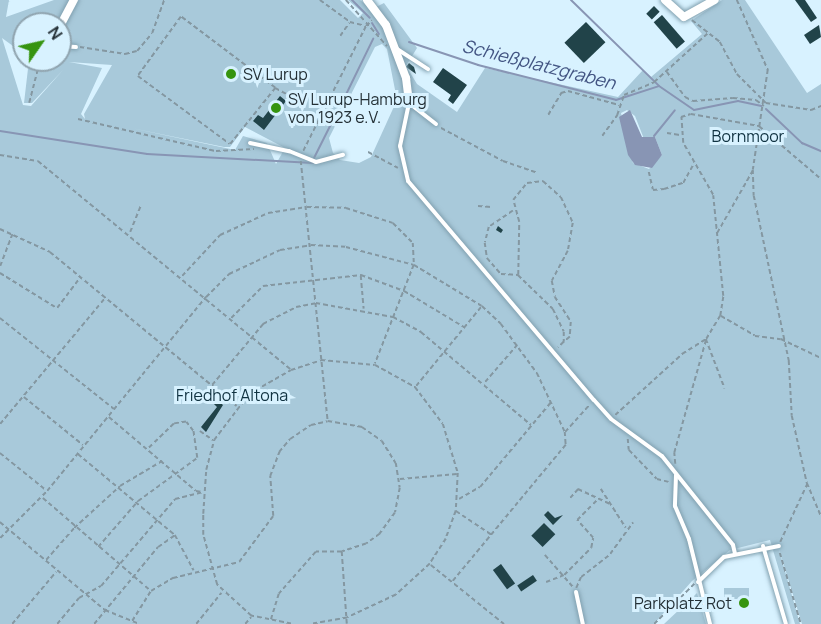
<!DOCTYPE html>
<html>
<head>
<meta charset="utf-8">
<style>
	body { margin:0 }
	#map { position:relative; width:821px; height:624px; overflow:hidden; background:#d8f2ff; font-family:Manrope,sans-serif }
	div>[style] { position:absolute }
	.green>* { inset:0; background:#a8c9da; transform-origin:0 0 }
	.water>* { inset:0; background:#8895b4 }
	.stream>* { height:2px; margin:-1px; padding:0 1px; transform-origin:1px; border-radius:1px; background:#8895b4 }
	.building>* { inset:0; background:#214349; transform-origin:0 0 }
	.path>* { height:1.5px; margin-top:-0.75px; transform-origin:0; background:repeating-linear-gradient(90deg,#8497a1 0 4.5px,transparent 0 7.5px) }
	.roads { filter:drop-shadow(0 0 2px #81a0af) drop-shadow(0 0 2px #81a0af) }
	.service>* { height:4px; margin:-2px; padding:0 2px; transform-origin:2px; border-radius:2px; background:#fff }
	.minor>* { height:8px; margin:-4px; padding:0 4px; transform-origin:4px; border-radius:4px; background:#fff }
	.dots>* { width:16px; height:16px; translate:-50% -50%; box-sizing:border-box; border:3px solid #d8f2ff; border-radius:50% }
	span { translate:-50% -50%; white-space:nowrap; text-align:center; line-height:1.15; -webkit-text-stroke:6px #d8f2ff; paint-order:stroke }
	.poi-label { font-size:16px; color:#243036 }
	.left { translate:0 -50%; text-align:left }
	.right { translate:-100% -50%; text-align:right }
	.park-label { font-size:16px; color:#103241 }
	.water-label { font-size:18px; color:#435583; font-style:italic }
	.north { position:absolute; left:12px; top:12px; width:60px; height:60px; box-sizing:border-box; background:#d8f2ff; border:2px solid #90a4af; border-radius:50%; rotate:56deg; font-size:16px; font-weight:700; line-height:24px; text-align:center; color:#243036 }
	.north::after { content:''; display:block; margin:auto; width:21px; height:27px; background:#369410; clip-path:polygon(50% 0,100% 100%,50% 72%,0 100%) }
</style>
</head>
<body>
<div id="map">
	<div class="green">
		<div style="clip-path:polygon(evenodd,0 0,9px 0,6px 17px,54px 0,340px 0,358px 18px,363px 13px,348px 0,360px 0,372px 9px,384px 3px,417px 48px,406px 66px,417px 84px,457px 112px,485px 68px,618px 97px,643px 70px,651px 77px,702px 34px,691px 21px,722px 0,745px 0,807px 93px,821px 84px,821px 624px,802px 624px,778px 546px,800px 624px,795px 624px,770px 540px,730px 550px,692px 581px,654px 624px,0 624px,0 0,24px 24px,60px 24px,60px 60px,29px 60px,24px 103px,32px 103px,63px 70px,31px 106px,23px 105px,2px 38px,24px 54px,24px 24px,0 0,382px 44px,387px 49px,397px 100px,371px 157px,359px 163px,340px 160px,333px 153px,329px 138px,375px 47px,382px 44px,0 0,69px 62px,112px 65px,84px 114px,85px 119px,81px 114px,102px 68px,69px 62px,0 0,627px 110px,635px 116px,644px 139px,655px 137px,662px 155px,649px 169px,633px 163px,621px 113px,627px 110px,0 0,245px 127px,285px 148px,276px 164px,267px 143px,243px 136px,235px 150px,131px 128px,224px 147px,230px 147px,245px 127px)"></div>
		<div style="left:749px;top:588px;width:11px;height:25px;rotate:90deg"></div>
		<div style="clip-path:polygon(697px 593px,706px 624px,664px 624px)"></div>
	</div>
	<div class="water">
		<div style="clip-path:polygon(630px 110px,642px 137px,655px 137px,662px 155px,652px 168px,635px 165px,628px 155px,619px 117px)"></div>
	</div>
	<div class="stream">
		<div style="left:352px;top:0;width:25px;rotate:45deg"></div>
		<div style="left:571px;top:0;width:123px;rotate:44.3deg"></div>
		<div style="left:372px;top:23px;width:13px;rotate:58deg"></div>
		<div style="left:409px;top:42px;width:73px;rotate:18.4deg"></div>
		<div style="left:478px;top:65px;width:142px;rotate:14.2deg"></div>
		<div style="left:616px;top:100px;width:45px;rotate:-18deg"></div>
		<div style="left:659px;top:86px;width:42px;rotate:34.4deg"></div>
		<div style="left:694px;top:110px;width:45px;rotate:-11.6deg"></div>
		<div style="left:738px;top:101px;width:24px;rotate:12deg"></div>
		<div style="left:766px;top:109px;width:50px;rotate:43.4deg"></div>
		<div style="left:802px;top:143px;width:21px;rotate:23deg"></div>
		<div style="left:336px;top:115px;width:85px;rotate:-64deg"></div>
		<div style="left:0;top:131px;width:149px;rotate:8.9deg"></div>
		<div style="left:147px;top:154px;width:166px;rotate:3.1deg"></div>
		<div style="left:654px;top:136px;width:33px;rotate:-51deg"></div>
		<div style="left:313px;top:160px;width:42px;rotate:-63.4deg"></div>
	</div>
	<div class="building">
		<div style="clip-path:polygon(795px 0,805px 0,817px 18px,811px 22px)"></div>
		<div style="left:654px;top:6px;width:8px;height:11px;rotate:45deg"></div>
		<div style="left:662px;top:15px;width:35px;height:11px;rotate:49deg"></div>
		<div style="left:586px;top:22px;width:28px;height:30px;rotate:46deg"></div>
		<div style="clip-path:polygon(819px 25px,821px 37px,810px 44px,804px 35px)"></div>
		<div style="clip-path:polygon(409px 63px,414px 67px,416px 74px,406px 67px)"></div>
		<div style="clip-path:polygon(443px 68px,467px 85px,453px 104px,448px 100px,451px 95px,433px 82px)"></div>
		<div style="clip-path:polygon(280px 96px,286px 101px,264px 130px,253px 121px,258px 115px,263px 118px)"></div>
		<div style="clip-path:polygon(498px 226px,503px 230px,501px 233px,496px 230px)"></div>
		<div style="clip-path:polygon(213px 396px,223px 405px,206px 432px,201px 427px,217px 407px,210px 400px)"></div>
		<div style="clip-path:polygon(548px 511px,555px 518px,563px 515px,553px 525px,544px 515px)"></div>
		<div style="left:544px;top:523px;width:16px;height:18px;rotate:45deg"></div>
		<div style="left:501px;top:564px;width:24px;height:10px;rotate:54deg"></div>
		<div style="left:533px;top:575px;width:7px;height:19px;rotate:56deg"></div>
	</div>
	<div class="path">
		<div style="left:320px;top:0;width:37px;rotate:36deg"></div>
		<div style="left:350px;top:22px;width:16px;rotate:14deg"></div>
		<div style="left:366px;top:26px;width:8px;rotate:-45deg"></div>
		<div style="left:346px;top:0;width:62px;rotate:48.3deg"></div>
		<div style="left:737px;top:0;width:77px;rotate:66.1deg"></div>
		<div style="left:768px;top:70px;width:101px;rotate:98.5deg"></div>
		<div style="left:753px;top:170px;width:26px;rotate:88deg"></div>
		<div style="left:754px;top:196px;width:169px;rotate:78deg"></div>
		<div style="left:789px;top:361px;width:55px;rotate:86.9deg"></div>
		<div style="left:792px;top:416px;width:69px;rotate:77.4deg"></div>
		<div style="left:807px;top:483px;width:36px;rotate:67deg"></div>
		<div style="left:692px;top:20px;width:36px;rotate:38deg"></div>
		<div style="left:720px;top:42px;width:36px;rotate:62deg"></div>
		<div style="left:737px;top:74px;width:41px;rotate:45deg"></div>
		<div style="left:766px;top:103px;width:46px;rotate:8.8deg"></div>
		<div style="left:811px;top:110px;width:11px;rotate:-22deg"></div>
		<div style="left:340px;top:36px;width:16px;rotate:-55deg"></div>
		<div style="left:80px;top:47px;width:46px;rotate:8.8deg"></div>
		<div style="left:125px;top:54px;width:12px;rotate:-14deg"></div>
		<div style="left:137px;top:51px;width:23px;rotate:-50deg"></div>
		<div style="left:152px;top:33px;width:35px;rotate:-70deg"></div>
		<div style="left:667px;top:72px;width:31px;rotate:54deg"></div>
		<div style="left:685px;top:97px;width:9px;rotate:27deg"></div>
		<div style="left:693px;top:101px;width:40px;rotate:-4.3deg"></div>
		<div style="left:733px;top:98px;width:23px;rotate:5deg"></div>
		<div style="left:756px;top:100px;width:10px;rotate:37deg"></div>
		<div style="left:275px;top:88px;width:118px;rotate:-142.9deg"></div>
		<div style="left:181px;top:17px;width:73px;rotate:126.1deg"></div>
		<div style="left:138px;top:76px;width:114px;rotate:36.5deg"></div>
		<div style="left:230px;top:144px;width:72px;rotate:-51.2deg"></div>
		<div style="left:275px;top:88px;width:34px;rotate:28deg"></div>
		<div style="left:29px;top:103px;width:44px;rotate:-75.7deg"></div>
		<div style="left:548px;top:115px;width:26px;rotate:-59deg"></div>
		<div style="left:561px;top:93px;width:7px;rotate:-16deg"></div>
		<div style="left:568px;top:91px;width:53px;rotate:15.4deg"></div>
		<div style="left:78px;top:119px;width:142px;rotate:13.1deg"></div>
		<div style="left:216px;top:151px;width:38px;rotate:-3deg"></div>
		<div style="left:441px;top:128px;width:70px;rotate:28deg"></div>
		<div style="left:503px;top:161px;width:37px;rotate:19deg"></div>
		<div style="left:667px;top:133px;width:13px;rotate:9deg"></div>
		<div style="left:602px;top:136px;width:26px;rotate:-54deg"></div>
		<div style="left:617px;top:115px;width:21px;rotate:-71deg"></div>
		<div style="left:624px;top:95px;width:33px;rotate:-23deg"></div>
		<div style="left:654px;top:82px;width:72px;rotate:-42.2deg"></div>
		<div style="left:303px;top:151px;width:140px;rotate:-63.3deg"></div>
		<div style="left:368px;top:152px;width:34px;rotate:28deg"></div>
		<div style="left:0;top:155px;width:38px;rotate:9deg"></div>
		<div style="left:38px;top:161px;width:327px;rotate:39.5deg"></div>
		<div style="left:301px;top:161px;width:261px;rotate:84.1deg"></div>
		<div style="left:649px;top:172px;width:18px;rotate:77deg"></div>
		<div style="left:653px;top:190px;width:11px;rotate:-5deg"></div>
		<div style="left:664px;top:189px;width:20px;rotate:-18deg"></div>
		<div style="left:683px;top:183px;width:23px;rotate:-61deg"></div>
		<div style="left:478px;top:206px;width:13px;rotate:4deg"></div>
		<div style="left:513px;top:211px;width:29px;rotate:146deg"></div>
		<div style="left:489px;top:227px;width:16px;rotate:104deg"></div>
		<div style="left:485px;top:243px;width:15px;rotate:82deg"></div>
		<div style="left:487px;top:258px;width:21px;rotate:49deg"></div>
		<div style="left:501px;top:274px;width:17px;rotate:3deg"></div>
		<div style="left:518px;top:275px;width:49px;rotate:44.2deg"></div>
		<div style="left:553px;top:309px;width:25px;rotate:64deg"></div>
		<div style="left:564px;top:332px;width:10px;rotate:90deg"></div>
		<div style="left:564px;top:342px;width:8px;rotate:135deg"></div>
		<div style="left:0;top:229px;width:55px;rotate:24.7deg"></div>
		<div style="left:50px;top:252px;width:242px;rotate:39.5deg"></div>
		<div style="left:130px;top:232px;width:29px;rotate:-68deg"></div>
		<div style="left:717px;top:233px;width:73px;rotate:-60.3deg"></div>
		<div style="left:0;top:266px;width:34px;rotate:-69deg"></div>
		<div style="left:0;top:273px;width:67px;rotate:31.6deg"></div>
		<div style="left:57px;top:308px;width:38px;rotate:-53deg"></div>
		<div style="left:518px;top:275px;width:53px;rotate:-88.9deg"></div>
		<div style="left:519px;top:222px;width:23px;rotate:-105deg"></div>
		<div style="left:513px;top:200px;width:22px;rotate:-51deg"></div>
		<div style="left:527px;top:183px;width:16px;rotate:-7deg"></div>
		<div style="left:543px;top:181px;width:24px;rotate:42deg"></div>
		<div style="left:561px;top:197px;width:29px;rotate:65deg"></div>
		<div style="left:573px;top:223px;width:28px;rotate:100deg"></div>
		<div style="left:568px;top:251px;width:34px;rotate:118deg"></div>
		<div style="left:552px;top:281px;width:16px;rotate:79deg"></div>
		<div style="left:555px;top:297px;width:30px;rotate:57deg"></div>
		<div style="left:571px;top:322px;width:15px;rotate:94deg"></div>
		<div style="left:570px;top:337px;width:8px;rotate:140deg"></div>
		<div style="left:182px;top:276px;width:56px;rotate:-47.2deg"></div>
		<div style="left:220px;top:235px;width:53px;rotate:-24.6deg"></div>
		<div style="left:268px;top:213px;width:39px;rotate:-9deg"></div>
		<div style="left:307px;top:207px;width:39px;rotate:1deg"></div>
		<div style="left:346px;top:208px;width:49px;rotate:17.7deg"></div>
		<div style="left:393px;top:223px;width:28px;rotate:45deg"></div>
		<div style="left:413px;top:243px;width:22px;rotate:87deg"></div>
		<div style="left:414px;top:265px;width:106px;rotate:111.5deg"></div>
		<div style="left:361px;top:276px;width:33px;rotate:85deg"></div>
		<div style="left:721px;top:316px;width:39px;rotate:30deg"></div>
		<div style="left:755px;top:336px;width:26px;rotate:7deg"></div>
		<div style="left:781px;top:339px;width:44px;rotate:25.4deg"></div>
		<div style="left:0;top:318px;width:146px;rotate:38.6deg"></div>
		<div style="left:231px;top:318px;width:45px;rotate:-45deg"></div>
		<div style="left:263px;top:286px;width:99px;rotate:-6.4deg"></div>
		<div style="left:361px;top:275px;width:46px;rotate:20.4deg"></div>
		<div style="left:404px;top:291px;width:70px;rotate:31deg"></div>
		<div style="left:485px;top:382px;width:49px;rotate:-49.1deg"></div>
		<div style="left:212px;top:385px;width:80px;rotate:-50.1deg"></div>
		<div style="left:263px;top:324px;width:37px;rotate:-27deg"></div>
		<div style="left:296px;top:307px;width:20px;rotate:-11deg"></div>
		<div style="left:316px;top:303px;width:78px;rotate:10.3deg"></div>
		<div style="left:393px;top:317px;width:32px;rotate:28deg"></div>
		<div style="left:421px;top:332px;width:144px;rotate:40.2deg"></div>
		<div style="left:416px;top:386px;width:102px;rotate:-50.6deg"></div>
		<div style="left:24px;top:397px;width:76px;rotate:39.1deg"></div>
		<div style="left:615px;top:415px;width:91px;rotate:-42.3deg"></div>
		<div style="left:682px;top:354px;width:28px;rotate:-32deg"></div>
		<div style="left:706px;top:339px;width:53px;rotate:69.2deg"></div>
		<div style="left:109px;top:417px;width:114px;rotate:40.4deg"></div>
		<div style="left:196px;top:491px;width:6px;rotate:9deg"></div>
		<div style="left:0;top:424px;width:164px;rotate:-50.2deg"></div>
		<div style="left:200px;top:431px;width:16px;rotate:35deg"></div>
		<div style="left:565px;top:432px;width:36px;rotate:-48deg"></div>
		<div style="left:628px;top:439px;width:11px;rotate:85deg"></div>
		<div style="left:629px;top:450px;width:40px;rotate:46deg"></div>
		<div style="left:657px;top:479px;width:12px;rotate:14deg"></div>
		<div style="left:0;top:453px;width:59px;rotate:38.8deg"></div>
		<div style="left:78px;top:454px;width:126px;rotate:39.9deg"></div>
		<div style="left:175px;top:535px;width:40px;rotate:62deg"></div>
		<div style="left:675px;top:464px;width:11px;rotate:-95deg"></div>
		<div style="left:674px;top:453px;width:118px;rotate:-74.3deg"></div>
		<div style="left:706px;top:339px;width:27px;rotate:-59deg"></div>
		<div style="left:720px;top:316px;width:20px;rotate:-81deg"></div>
		<div style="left:723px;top:296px;width:101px;rotate:-95.7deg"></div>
		<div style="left:713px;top:195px;width:60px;rotate:-120deg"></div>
		<div style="left:683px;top:143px;width:26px;rotate:-94deg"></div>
		<div style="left:681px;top:117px;width:10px;rotate:-17deg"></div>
		<div style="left:691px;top:114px;width:69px;rotate:10deg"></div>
		<div style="left:759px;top:126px;width:82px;rotate:40.5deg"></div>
		<div style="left:400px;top:479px;width:57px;rotate:-5deg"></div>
		<div style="left:601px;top:489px;width:46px;rotate:57.3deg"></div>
		<div style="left:43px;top:498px;width:141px;rotate:40.7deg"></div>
		<div style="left:570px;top:498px;width:12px;rotate:-48deg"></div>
		<div style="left:578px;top:489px;width:35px;rotate:25deg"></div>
		<div style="left:459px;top:499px;width:24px;rotate:-30deg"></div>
		<div style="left:480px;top:487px;width:112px;rotate:-50.1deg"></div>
		<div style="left:456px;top:511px;width:43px;rotate:33.7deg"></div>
		<div style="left:0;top:522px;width:137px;rotate:40deg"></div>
		<div style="left:105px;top:610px;width:37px;rotate:22deg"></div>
		<div style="left:0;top:538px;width:66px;rotate:-45deg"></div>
		<div style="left:47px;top:491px;width:251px;rotate:-50.7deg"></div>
		<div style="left:206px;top:297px;width:33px;rotate:-45deg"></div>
		<div style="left:229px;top:274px;width:56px;rotate:-25.2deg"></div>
		<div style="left:280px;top:250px;width:31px;rotate:-9deg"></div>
		<div style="left:311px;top:245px;width:35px;rotate:3deg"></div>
		<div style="left:346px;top:247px;width:70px;rotate:14.8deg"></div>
		<div style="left:414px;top:265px;width:79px;rotate:31.1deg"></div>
		<div style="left:482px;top:306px;width:26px;rotate:43deg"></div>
		<div style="left:501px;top:324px;width:61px;rotate:53.7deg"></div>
		<div style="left:537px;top:373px;width:65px;rotate:64.6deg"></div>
		<div style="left:565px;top:432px;width:13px;rotate:86deg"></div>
		<div style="left:566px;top:445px;width:177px;rotate:129.7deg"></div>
		<div style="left:780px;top:542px;width:64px;rotate:-65deg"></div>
		<div style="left:98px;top:547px;width:61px;rotate:-49deg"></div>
		<div style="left:138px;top:501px;width:73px;rotate:-36.1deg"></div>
		<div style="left:197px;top:458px;width:27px;rotate:-98deg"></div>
		<div style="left:193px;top:431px;width:11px;rotate:-128deg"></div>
		<div style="left:186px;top:422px;width:12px;rotate:171deg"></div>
		<div style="left:174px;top:424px;width:36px;rotate:136deg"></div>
		<div style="left:342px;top:552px;width:72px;rotate:86deg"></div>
		<div style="left:780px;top:553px;width:74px;rotate:73.5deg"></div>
		<div style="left:545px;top:555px;width:44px;rotate:48.7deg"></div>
		<div style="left:46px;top:560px;width:43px;rotate:-48.8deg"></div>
		<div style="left:74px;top:528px;width:62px;rotate:-42.4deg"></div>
		<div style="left:120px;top:486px;width:49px;rotate:-30.8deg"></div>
		<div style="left:431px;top:565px;width:94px;rotate:38.9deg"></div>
		<div style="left:546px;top:582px;width:19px;rotate:-21deg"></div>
		<div style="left:564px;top:575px;width:38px;rotate:-45deg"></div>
		<div style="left:591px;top:548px;width:10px;rotate:-79deg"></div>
		<div style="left:593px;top:538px;width:24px;rotate:-132deg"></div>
		<div style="left:577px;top:520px;width:30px;rotate:-45deg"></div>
		<div style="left:576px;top:588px;width:12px;rotate:-66deg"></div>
		<div style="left:581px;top:577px;width:37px;rotate:-38deg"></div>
		<div style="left:610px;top:554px;width:39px;rotate:-54deg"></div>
		<div style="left:132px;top:621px;width:36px;rotate:-58deg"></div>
		<div style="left:151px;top:591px;width:26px;rotate:-31deg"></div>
		<div style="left:173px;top:578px;width:68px;rotate:-13.6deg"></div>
		<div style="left:239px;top:562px;width:57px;rotate:-53.5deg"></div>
		<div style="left:273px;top:516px;width:40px;rotate:-94.3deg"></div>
		<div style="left:270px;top:476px;width:26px;rotate:-69deg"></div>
		<div style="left:279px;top:452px;width:17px;rotate:-50deg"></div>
		<div style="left:290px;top:439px;width:25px;rotate:-34deg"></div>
		<div style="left:311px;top:425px;width:17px;rotate:-13deg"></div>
		<div style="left:328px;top:421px;width:35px;rotate:10deg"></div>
		<div style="left:362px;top:427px;width:24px;rotate:35deg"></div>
		<div style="left:382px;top:441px;width:26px;rotate:58deg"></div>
		<div style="left:396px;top:463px;width:25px;rotate:81deg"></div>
		<div style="left:400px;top:488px;width:25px;rotate:101deg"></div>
		<div style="left:395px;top:513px;width:26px;rotate:126deg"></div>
		<div style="left:380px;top:534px;width:17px;rotate:144deg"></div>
		<div style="left:366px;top:544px;width:25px;rotate:162deg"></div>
		<div style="left:342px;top:552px;width:26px;rotate:180deg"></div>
		<div style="left:316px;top:552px;width:56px;rotate:131.4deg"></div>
		<div style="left:279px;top:594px;width:27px;rotate:107deg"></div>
		<div style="left:12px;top:624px;width:68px;rotate:-49.8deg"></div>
		<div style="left:57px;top:624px;width:34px;rotate:-50deg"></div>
		<div style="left:79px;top:598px;width:25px;rotate:-29deg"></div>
		<div style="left:101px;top:586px;width:114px;rotate:-49.6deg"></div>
		<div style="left:175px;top:499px;width:29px;rotate:-14deg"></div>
		<div style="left:94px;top:624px;width:100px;rotate:-50.3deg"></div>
		<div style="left:158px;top:547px;width:21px;rotate:-35deg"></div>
		<div style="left:196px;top:624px;width:40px;rotate:-51deg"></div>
		<div style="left:245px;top:624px;width:9px;rotate:-49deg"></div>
		<div style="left:291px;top:624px;width:41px;rotate:-168.7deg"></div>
		<div style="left:251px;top:616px;width:46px;rotate:-137.6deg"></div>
		<div style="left:217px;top:585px;width:52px;rotate:-105.6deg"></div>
		<div style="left:203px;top:535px;width:21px;rotate:-90deg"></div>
		<div style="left:203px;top:514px;width:44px;rotate:-86.1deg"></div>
		<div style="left:206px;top:470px;width:31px;rotate:-75deg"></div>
		<div style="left:214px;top:440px;width:58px;rotate:-52.7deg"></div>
		<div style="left:249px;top:394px;width:48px;rotate:-29.7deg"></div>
		<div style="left:291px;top:370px;width:32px;rotate:-18deg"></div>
		<div style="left:321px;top:360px;width:54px;rotate:5.3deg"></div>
		<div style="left:375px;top:365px;width:46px;rotate:28.8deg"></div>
		<div style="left:415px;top:387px;width:46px;rotate:52.9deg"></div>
		<div style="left:443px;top:424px;width:51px;rotate:73deg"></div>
		<div style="left:458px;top:473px;width:38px;rotate:93deg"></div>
		<div style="left:456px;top:511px;width:30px;rotate:110deg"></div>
		<div style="left:446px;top:539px;width:30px;rotate:123deg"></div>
		<div style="left:430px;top:564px;width:46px;rotate:137.6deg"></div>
		<div style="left:396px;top:595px;width:54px;rotate:154.9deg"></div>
		<div style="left:347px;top:618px;width:35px;rotate:170deg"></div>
		<div style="left:654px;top:624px;width:57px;rotate:-45deg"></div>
	</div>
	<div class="roads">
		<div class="service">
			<div style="left:60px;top:46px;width:16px;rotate:4deg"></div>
			<div style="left:397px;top:49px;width:37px;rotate:33deg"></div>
			<div style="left:436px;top:124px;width:34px;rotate:-142deg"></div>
			<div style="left:409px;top:103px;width:44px;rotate:101.8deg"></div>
			<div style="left:400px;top:146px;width:36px;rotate:77deg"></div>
			<div style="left:408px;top:181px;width:287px;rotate:49.7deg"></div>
			<div style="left:594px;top:400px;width:25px;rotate:48deg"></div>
			<div style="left:611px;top:419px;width:63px;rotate:36deg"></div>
			<div style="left:662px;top:456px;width:114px;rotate:51.4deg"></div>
			<div style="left:733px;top:545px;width:9px;rotate:77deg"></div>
			<div style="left:250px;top:143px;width:40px;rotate:12deg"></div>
			<div style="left:289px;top:151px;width:29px;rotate:22deg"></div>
			<div style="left:316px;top:162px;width:28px;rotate:-15deg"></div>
			<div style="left:676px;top:475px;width:31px;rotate:92deg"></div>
			<div style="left:675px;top:506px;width:36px;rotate:67deg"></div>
			<div style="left:689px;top:539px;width:88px;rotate:76.1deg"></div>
			<div style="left:763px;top:546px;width:81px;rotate:73.6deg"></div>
			<div style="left:698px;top:582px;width:36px;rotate:-44deg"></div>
			<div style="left:724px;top:557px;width:56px;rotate:-11.3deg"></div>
			<div style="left:576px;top:592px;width:33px;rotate:78deg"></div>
		</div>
		<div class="minor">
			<div style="left:367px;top:0;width:31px;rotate:53deg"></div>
			<div style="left:386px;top:25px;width:57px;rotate:69.3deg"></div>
			<div style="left:406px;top:78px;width:25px;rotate:83deg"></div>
			<div style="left:665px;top:0;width:25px;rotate:42deg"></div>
			<div style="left:684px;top:17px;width:35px;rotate:-29deg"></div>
			<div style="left:60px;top:26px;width:30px;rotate:-62deg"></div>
		</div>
	</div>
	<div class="dots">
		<div style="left:231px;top:74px;background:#369410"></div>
		<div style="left:276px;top:108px;background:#369410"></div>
		<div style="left:744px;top:603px;background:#369410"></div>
	</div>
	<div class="poi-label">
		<span class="left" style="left:243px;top:74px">SV Lurup</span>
		<span class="left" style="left:288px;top:108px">SV Lurup-Hamburg<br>von 1923 e.V.</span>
		<span class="right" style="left:732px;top:603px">Parkplatz Rot</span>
	</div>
	<div class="park-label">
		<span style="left:748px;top:136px">Bornmoor</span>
		<span style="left:232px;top:395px">Friedhof Altona</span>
	</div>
	<div class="water-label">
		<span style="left:539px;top:64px;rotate:14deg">Schießplatzgraben</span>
	</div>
	<div class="north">N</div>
</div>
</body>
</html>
